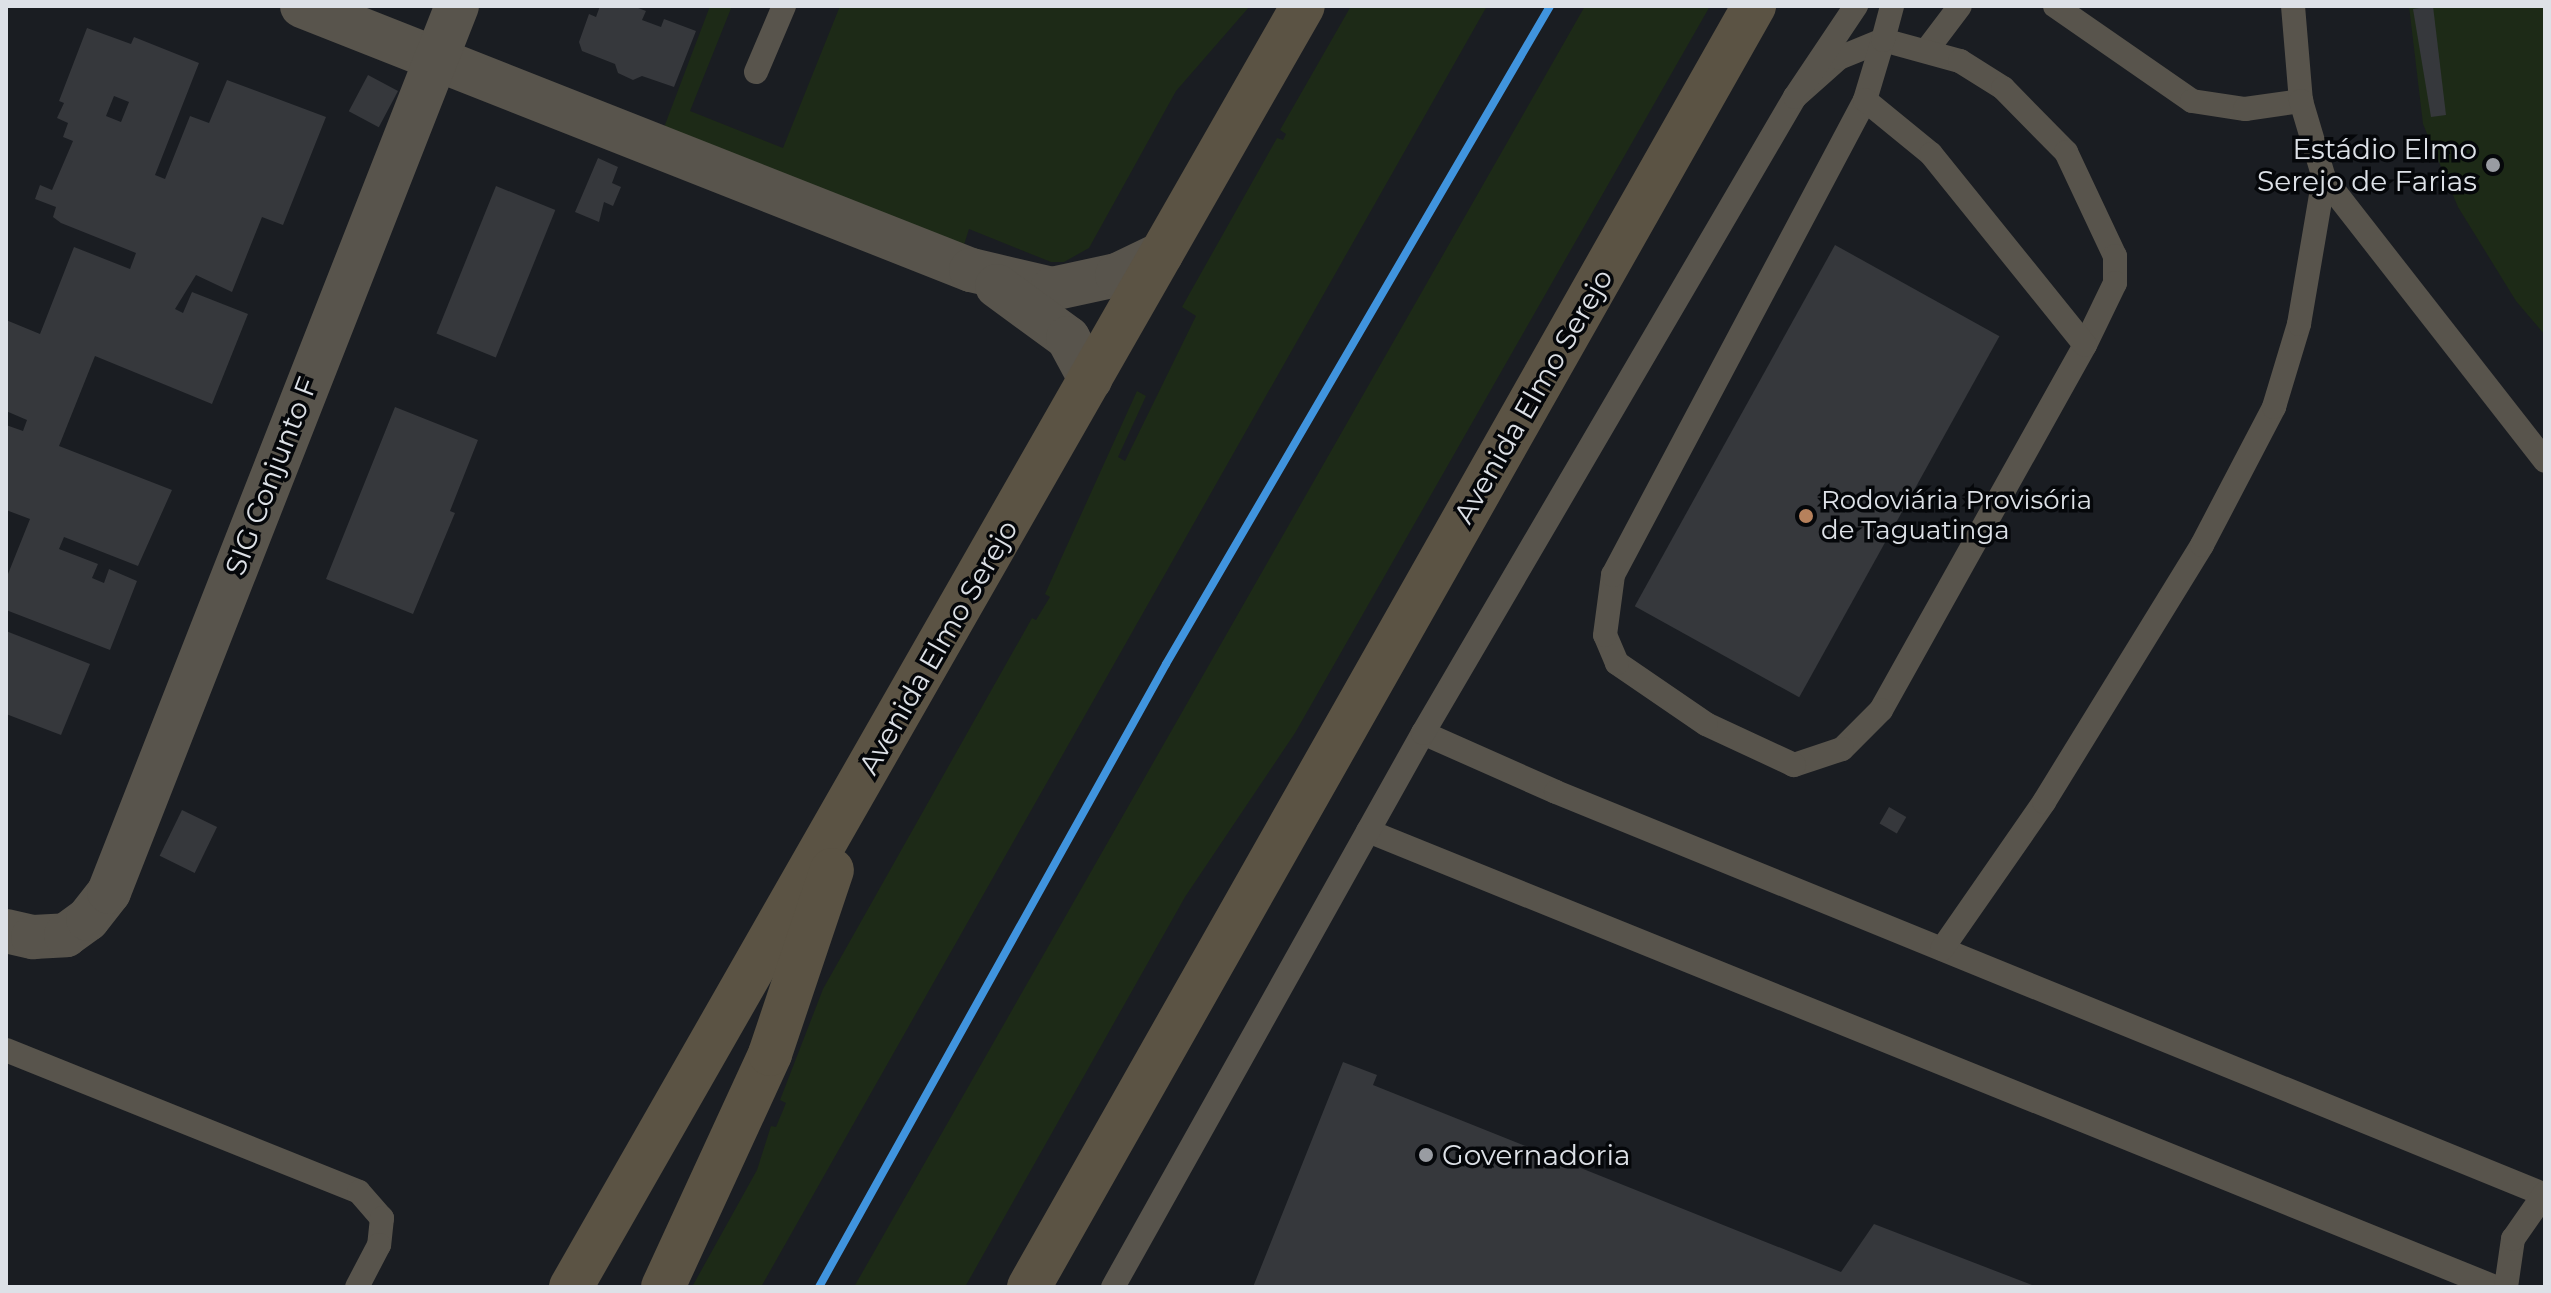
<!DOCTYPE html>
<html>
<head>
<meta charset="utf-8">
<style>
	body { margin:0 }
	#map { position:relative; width:2551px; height:1293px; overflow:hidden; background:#1a1d22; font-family:Montserrat,sans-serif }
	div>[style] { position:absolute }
	.green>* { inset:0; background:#1d2a17 }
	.building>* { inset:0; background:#36383c; transform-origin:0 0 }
	.lane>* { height:24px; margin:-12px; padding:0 12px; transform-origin:12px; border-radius:12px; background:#58544c }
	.street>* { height:44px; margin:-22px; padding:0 22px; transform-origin:22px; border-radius:22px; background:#58544c }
	.primary>* { height:44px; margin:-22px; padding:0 22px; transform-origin:22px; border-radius:22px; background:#5b5344 }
	.metro-1>* { height:8px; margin:-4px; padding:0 4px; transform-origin:4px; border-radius:4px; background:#4094de }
	.dots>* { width:22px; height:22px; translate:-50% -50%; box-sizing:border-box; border:4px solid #05070a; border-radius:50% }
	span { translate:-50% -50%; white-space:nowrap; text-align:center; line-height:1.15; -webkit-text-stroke:7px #05070a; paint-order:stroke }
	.bus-label { font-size:26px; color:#dde1e7 }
	.left { translate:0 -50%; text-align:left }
	.poi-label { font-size:28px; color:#dde1e7 }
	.right { translate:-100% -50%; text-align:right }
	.street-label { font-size:28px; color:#dde1e7 }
	.frame { position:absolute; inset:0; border:8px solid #dde1e7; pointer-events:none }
</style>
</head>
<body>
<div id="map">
	<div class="green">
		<div style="clip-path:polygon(710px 6px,732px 6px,690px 111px,783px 148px,840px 6px,1250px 6px,1176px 91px,1089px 248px,1064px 262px,1051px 262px,969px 229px,963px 248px,663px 130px)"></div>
		<div style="clip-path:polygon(1351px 6px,1487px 6px,761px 1287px,692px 1287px,757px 1170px,771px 1126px,776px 1127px,786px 1103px,780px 1100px,823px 989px,1032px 618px,1036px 620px,1050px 597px,1045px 594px,1137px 391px,1146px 396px,1118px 457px,1125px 461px,1196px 316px,1182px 307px,1277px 138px,1283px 140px,1286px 134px,1280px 130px)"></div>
		<div style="clip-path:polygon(1585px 6px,1710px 6px,1295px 733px,1185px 897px,965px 1287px,854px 1287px)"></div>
		<div style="clip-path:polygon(2409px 6px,2545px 6px,2545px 335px,2516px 301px,2458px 207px,2423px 124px)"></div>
	</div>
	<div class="building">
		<div style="clip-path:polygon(600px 6px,633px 6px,646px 11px,642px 20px,661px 27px,664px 19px,696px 31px,674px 87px,642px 76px,633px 80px,618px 73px,615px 64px,582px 51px,579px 42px,589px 14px,596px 17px)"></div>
		<div style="clip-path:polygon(2433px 6px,2446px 115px,2431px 117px,2413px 9px)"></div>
		<div style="clip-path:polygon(evenodd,87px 28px,131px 44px,134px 37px,199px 63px,155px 175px,165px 179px,190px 116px,209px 123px,227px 80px,326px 117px,283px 225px,262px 217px,232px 292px,196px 275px,175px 309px,183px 313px,192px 292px,248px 314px,212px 404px,95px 356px,59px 446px,172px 490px,138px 566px,64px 537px,59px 549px,98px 564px,92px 578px,104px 583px,109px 569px,137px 581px,110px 650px,6px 610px,6px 579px,30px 519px,6px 510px,6px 425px,23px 431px,27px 420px,6px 411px,6px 320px,40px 334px,74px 247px,130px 269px,136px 253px,61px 223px,53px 217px,56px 207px,35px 199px,40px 185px,52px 190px,73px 141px,63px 137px,68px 123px,57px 118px,64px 103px,59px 101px,87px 28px,114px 96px,129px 102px,121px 122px,106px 116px,114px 96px)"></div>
		<div style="left:368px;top:75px;width:34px;height:41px;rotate:28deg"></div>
		<div style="clip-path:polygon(598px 158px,618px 167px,612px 183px,621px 187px,613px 206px,604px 202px,599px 222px,575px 212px)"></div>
		<div style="left:496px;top:186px;width:64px;height:159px;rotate:22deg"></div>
		<div style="left:1835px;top:245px;width:188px;height:413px;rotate:29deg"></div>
		<div style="clip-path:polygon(395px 407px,478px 440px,450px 511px,455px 513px,413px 614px,326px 579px)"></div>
		<div style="clip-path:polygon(6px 631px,90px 664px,61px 735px,6px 714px)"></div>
		<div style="left:1889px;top:807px;width:20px;height:19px;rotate:30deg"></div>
		<div style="left:182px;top:810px;width:39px;height:51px;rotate:26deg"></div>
		<div style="clip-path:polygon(1343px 1062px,1377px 1075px,1373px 1085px,1841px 1272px,1874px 1224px,2037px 1287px,1253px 1287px)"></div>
	</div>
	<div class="lane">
		<div style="left:2055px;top:6px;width:167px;rotate:34.7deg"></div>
		<div style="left:2192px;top:101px;width:54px;rotate:8.6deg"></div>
		<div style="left:2245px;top:109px;width:57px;rotate:-8.1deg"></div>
		<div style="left:2293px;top:6px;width:95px;rotate:85.2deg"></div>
		<div style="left:2301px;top:101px;width:80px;rotate:73.4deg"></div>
		<div style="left:2324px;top:178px;width:359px;rotate:52deg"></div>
		<div style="left:1926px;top:51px;width:56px;rotate:-52.9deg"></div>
		<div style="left:756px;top:72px;width:72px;rotate:-67deg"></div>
		<div style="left:1795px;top:97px;width:59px;rotate:-41.6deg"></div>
		<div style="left:1839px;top:58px;width:48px;rotate:-22.2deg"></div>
		<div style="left:1883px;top:40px;width:80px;rotate:15.3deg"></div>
		<div style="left:1960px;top:61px;width:51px;rotate:32.1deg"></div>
		<div style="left:2003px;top:88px;width:90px;rotate:45.5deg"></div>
		<div style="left:2066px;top:152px;width:115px;rotate:64.8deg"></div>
		<div style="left:2115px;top:256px;width:27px;rotate:90deg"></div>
		<div style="left:2115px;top:283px;width:69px;rotate:115.8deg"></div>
		<div style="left:2085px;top:345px;width:418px;rotate:119.2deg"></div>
		<div style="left:1881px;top:710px;width:55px;rotate:135deg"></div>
		<div style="left:1842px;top:749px;width:51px;rotate:161.6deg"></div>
		<div style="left:1794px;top:765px;width:97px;rotate:-155deg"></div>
		<div style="left:1706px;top:724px;width:108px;rotate:-145.6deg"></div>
		<div style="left:1617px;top:663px;width:30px;rotate:-113deg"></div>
		<div style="left:1605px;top:635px;width:61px;rotate:-82.4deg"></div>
		<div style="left:1613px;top:575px;width:538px;rotate:-62.05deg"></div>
		<div style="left:1865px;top:100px;width:63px;rotate:-73.3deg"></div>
		<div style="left:1883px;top:40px;width:35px;rotate:-75deg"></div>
		<div style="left:1865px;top:100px;width:85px;rotate:39.3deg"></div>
		<div style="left:1931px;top:154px;width:245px;rotate:51.1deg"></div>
		<div style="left:1423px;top:733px;width:145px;rotate:23.9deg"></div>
		<div style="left:1556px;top:792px;width:1066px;rotate:22.16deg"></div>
		<div style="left:1368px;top:831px;width:1216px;rotate:22.03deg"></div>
		<div style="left:1942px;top:949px;width:179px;rotate:-55.2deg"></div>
		<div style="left:2044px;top:802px;width:302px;rotate:-58.4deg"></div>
		<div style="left:2202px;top:545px;width:156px;rotate:-62.4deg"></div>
		<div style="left:2274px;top:407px;width:87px;rotate:-73.2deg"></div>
		<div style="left:2299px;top:324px;width:148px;rotate:-80.3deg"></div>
		<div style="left:6px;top:1050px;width:380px;rotate:21.9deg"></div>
		<div style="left:359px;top:1192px;width:35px;rotate:49deg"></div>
		<div style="left:382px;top:1218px;width:27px;rotate:96deg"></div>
		<div style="left:379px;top:1245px;width:47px;rotate:117.6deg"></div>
		<div style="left:1113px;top:1287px;width:635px;rotate:-60.77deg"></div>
		<div style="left:1423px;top:733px;width:737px;rotate:-59.68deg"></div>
		<div style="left:1795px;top:97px;width:110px;rotate:-56.2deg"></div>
		<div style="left:2506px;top:1287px;width:49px;rotate:-81.7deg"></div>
		<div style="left:2513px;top:1239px;width:56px;rotate:-55.2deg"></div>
	</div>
	<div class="street">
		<div style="left:302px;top:6px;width:719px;rotate:21.54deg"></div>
		<div style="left:971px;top:270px;width:83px;rotate:13.2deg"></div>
		<div style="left:1052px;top:289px;width:66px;rotate:-12.2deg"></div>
		<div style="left:1117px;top:275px;width:49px;rotate:-25.5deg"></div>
		<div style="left:997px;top:286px;width:88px;rotate:36.2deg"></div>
		<div style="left:1068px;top:338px;width:47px;rotate:61.8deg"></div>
		<div style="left:6px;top:931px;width:28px;rotate:13deg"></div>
		<div style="left:33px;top:937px;width:33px;rotate:-3deg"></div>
		<div style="left:66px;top:935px;width:27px;rotate:-36deg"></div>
		<div style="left:88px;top:919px;width:34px;rotate:-52deg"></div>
		<div style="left:109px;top:892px;width:952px;rotate:-68.56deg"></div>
	</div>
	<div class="primary">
		<div style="left:571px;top:1287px;width:1475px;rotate:-60.26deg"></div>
		<div style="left:663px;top:1287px;width:256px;rotate:-65.3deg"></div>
		<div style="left:770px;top:1054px;width:194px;rotate:-71.4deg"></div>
		<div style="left:1029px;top:1287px;width:1472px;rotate:-60.49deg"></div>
	</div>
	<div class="metro-1">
		<div style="left:819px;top:1287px;width:713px;rotate:-60.88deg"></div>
		<div style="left:1166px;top:664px;width:762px;rotate:-59.73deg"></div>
	</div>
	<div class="dots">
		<div style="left:2493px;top:165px;background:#999ca2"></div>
		<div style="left:1806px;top:516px;background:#b6815c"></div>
		<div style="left:1426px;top:1155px;background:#999ca2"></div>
	</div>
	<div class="bus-label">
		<span class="left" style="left:1821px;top:516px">Rodoviária Provisória<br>de Taguatinga</span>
	</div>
	<div class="poi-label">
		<span class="right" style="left:2477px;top:165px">Estádio Elmo<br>Serejo de Farias</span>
		<span class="left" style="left:1442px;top:1155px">Governadoria</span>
	</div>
	<div class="street-label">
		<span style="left:1533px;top:396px;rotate:-60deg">Avenida Elmo Serejo</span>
		<span style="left:271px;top:476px;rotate:-69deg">SIG Conjunto F</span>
		<span style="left:938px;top:647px;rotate:-60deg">Avenida Elmo Serejo</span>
	</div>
	<div class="frame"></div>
</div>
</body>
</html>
